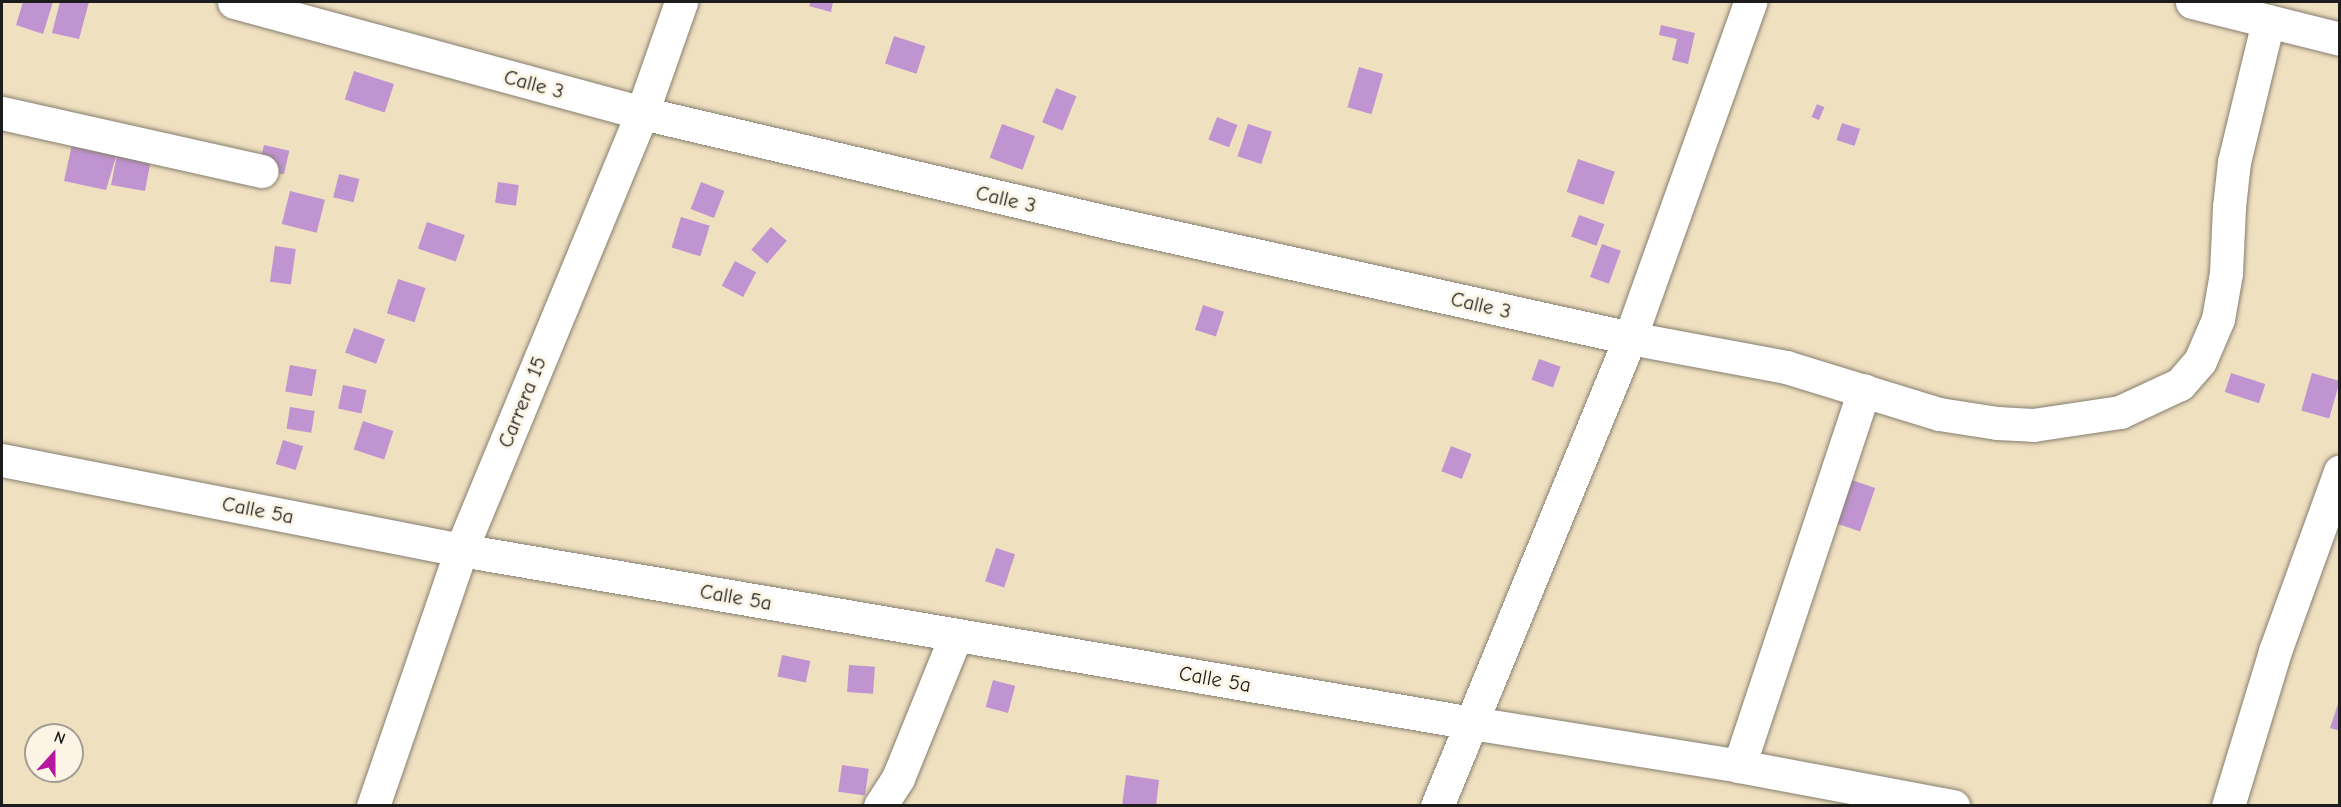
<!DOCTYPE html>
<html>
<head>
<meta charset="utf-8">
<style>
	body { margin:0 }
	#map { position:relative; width:2341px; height:807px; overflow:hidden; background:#efe0c0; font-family:"Comic Neue",sans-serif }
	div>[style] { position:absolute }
	.building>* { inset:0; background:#c094d0; transform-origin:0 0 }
	.roads { filter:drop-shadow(0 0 2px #867e6e) drop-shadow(0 0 2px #867e6e) }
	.minor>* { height:33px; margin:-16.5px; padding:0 16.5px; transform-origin:16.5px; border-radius:16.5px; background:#fff }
	.tertiary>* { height:33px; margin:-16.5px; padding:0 16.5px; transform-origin:16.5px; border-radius:16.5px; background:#fff }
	span { translate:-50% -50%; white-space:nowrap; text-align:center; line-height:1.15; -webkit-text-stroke:6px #fcf5e5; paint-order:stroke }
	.street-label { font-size:21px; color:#1c1c1c }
	.frame { position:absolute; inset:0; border:3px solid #1c1c1c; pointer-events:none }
	.north { position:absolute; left:24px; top:723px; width:60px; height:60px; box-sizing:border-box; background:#fcf5e5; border:2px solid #a29e95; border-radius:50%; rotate:21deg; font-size:16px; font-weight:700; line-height:24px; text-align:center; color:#1c1c1c }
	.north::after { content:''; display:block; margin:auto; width:21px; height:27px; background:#b5179e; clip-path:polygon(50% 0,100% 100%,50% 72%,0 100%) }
</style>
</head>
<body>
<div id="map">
	<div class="building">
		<div style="clip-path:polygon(23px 2px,53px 2px,43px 34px,16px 25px)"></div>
		<div style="clip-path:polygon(60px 2px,89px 2px,79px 39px,52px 33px)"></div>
		<div style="clip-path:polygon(811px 2px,833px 2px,831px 12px,809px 6px)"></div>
		<div style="clip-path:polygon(1661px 25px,1695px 33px,1688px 64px,1672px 60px,1677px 39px,1659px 35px)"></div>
		<div style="left:894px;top:36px;width:33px;height:29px;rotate:18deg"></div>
		<div style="left:1359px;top:67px;width:25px;height:42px;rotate:16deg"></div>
		<div style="left:354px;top:71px;width:42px;height:30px;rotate:18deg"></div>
		<div style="left:1056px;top:88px;width:22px;height:37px;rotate:22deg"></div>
		<div style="left:1817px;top:104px;width:8px;height:14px;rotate:23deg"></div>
		<div style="left:1217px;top:117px;width:22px;height:24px;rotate:21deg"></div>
		<div style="left:1842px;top:123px;width:19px;height:18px;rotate:18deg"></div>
		<div style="left:1002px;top:124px;width:35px;height:36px;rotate:20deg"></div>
		<div style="left:1248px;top:124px;width:25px;height:34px;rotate:18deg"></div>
		<div style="clip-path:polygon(74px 135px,152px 154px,145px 191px,111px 185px,118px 150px,106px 190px,64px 181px)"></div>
		<div style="left:264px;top:145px;width:26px;height:24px;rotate:13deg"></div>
		<div style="left:1578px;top:159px;width:39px;height:35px;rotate:19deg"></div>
		<div style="left:339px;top:174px;width:21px;height:24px;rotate:14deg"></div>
		<div style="left:498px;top:182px;width:21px;height:21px;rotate:8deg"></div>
		<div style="left:701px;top:182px;width:25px;height:29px;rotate:21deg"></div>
		<div style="left:290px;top:191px;width:36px;height:34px;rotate:14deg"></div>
		<div style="left:1579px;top:215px;width:27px;height:23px;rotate:20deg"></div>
		<div style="left:681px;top:217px;width:30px;height:32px;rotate:17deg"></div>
		<div style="left:427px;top:222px;width:40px;height:28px;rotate:19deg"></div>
		<div style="left:771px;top:227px;width:21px;height:30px;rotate:41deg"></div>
		<div style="left:1602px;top:244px;width:20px;height:35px;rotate:20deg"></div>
		<div style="left:275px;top:246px;width:21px;height:36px;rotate:8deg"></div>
		<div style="left:735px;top:261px;width:24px;height:28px;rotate:28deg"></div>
		<div style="left:398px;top:279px;width:29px;height:36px;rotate:18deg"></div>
		<div style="left:1203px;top:305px;width:22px;height:26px;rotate:18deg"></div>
		<div style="left:354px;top:328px;width:33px;height:26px;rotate:20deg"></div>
		<div style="left:1539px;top:359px;width:23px;height:22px;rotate:20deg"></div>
		<div style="left:290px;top:365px;width:27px;height:27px;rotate:10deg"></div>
		<div style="left:2231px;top:373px;width:36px;height:20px;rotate:18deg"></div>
		<div style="left:2312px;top:373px;width:29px;height:39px;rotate:16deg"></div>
		<div style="left:343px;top:385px;width:24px;height:24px;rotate:12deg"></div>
		<div style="left:290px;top:407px;width:25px;height:22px;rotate:9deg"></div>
		<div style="left:363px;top:421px;width:32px;height:30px;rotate:18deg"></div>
		<div style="left:283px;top:440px;width:21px;height:25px;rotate:17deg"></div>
		<div style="left:1451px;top:446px;width:22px;height:27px;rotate:21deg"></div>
		<div style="left:1843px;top:477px;width:34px;height:46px;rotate:19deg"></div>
		<div style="left:996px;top:548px;width:20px;height:35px;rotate:18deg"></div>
		<div style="left:782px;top:655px;width:29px;height:22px;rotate:12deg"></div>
		<div style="left:849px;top:665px;width:26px;height:27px;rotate:4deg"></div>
		<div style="left:993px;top:680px;width:23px;height:28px;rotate:15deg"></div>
		<div style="clip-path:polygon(2339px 701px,2340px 701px,2340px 731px,2330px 728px)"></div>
		<div style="left:842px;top:765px;width:27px;height:27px;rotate:8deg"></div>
		<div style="clip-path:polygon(1126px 775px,1159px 780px,1156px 806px,1122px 806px)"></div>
	</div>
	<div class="roads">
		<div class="minor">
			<div style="left:234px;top:2px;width:423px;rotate:15.2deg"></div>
			<div style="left:642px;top:113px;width:491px;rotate:13.2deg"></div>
			<div style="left:1120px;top:225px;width:522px;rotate:12.49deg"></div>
			<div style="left:1630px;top:338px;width:159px;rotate:10.5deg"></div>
			<div style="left:1786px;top:367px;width:160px;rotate:17.1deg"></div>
			<div style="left:1939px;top:414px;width:59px;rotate:8.8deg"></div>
			<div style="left:1997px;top:423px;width:36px;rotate:3deg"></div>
			<div style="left:2033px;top:425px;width:88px;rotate:-8.5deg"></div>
			<div style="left:2120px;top:412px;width:66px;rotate:-25deg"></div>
			<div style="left:2180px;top:384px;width:30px;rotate:-49deg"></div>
			<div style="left:2200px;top:361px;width:46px;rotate:-66.8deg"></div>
			<div style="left:2218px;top:319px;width:47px;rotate:-80.1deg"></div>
			<div style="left:2226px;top:273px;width:66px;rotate:-87.4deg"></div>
			<div style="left:2229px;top:207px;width:45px;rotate:-83.7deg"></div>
			<div style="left:2234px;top:162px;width:145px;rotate:-76.4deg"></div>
			<div style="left:2192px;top:2px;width:153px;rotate:14deg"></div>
			<div style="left:2px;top:113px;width:266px;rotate:12.6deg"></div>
			<div style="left:2px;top:460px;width:468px;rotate:11.1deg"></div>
			<div style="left:461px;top:550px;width:1026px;rotate:9.71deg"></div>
			<div style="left:1472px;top:723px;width:270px;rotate:9.1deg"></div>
			<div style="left:1739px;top:766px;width:218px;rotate:10.6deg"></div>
			<div style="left:1739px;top:766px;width:396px;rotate:-71.6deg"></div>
			<div style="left:373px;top:806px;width:271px;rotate:-71deg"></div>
			<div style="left:461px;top:550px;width:473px;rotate:-67.5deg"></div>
			<div style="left:642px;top:113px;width:118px;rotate:-70.6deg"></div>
			<div style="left:880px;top:806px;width:33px;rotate:-57deg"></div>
			<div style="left:898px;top:778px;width:154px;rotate:-67.9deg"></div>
			<div style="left:2228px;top:806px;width:162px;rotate:-73.1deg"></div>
			<div style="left:2275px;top:651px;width:191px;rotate:-70.1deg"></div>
		</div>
		<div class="tertiary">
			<div style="left:1437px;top:806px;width:506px;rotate:-67.59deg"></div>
			<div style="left:1630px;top:338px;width:357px;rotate:-70.3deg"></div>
		</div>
	</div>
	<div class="street-label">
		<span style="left:534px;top:84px;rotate:15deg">Calle 3</span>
		<span style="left:1006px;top:199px;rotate:13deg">Calle 3</span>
		<span style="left:1481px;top:305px;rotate:13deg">Calle 3</span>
		<span style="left:522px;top:402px;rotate:-68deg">Carrera 15</span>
		<span style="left:258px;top:510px;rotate:11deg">Calle 5a</span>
		<span style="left:736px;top:597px;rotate:10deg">Calle 5a</span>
		<span style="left:1215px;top:679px;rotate:10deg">Calle 5a</span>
	</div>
	<div class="frame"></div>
	<div class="north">N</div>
</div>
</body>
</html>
